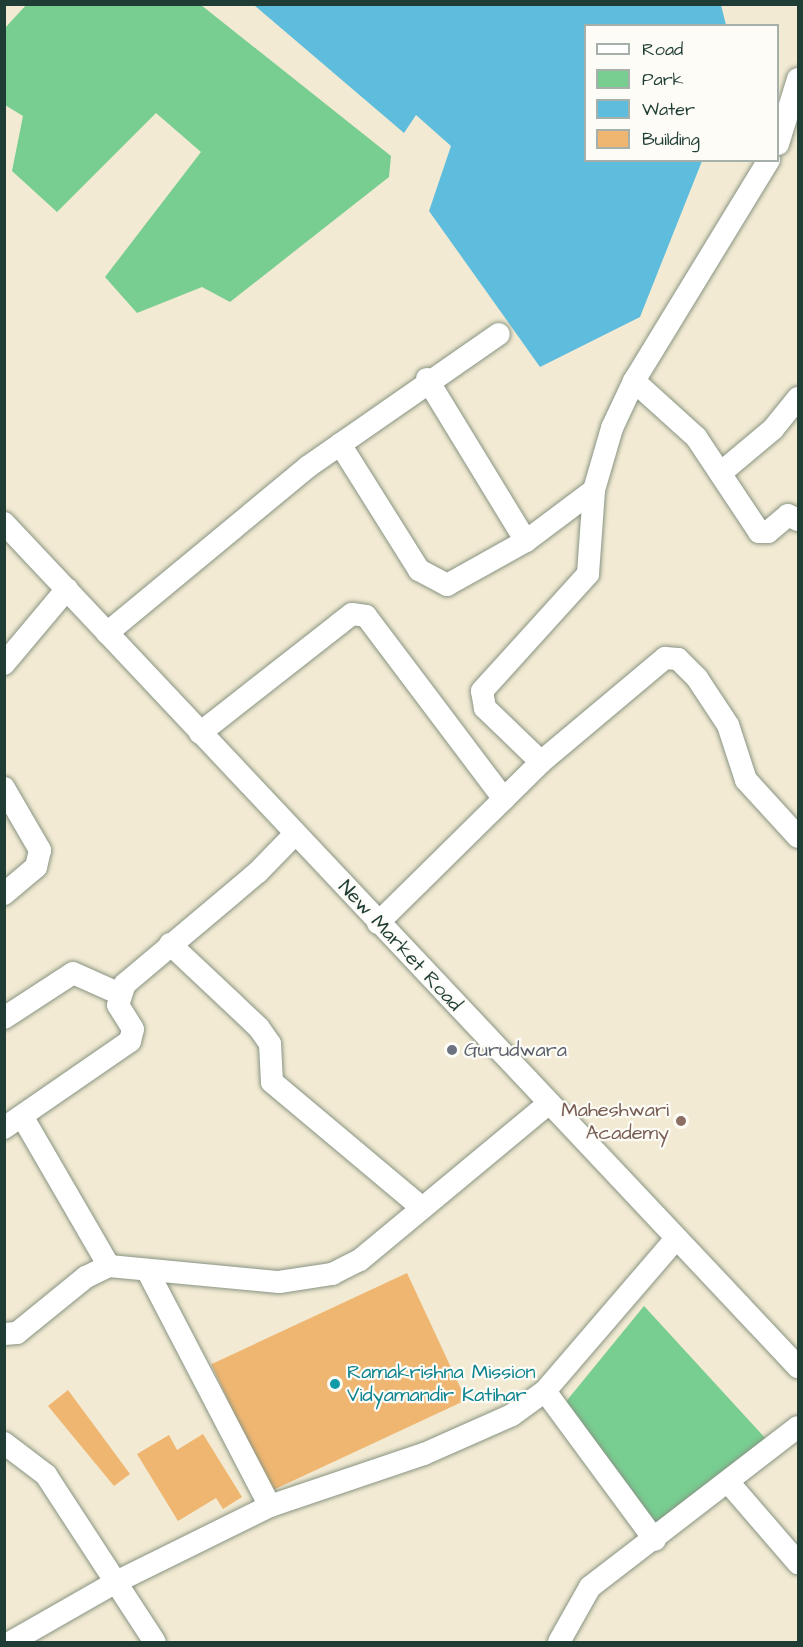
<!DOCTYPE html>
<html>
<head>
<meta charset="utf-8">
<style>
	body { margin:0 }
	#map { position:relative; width:803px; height:1647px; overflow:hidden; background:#f2ead2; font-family:"Architects Daughter",sans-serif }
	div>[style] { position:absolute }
	.green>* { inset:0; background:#78cd91 }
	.water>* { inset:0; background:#5ebddd }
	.building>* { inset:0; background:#efb671; transform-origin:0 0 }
	.roads { filter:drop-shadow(0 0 2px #889483) drop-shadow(0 0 2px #889483) }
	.minor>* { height:22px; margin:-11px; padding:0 11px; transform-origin:11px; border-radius:11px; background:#fff }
	.dots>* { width:16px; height:16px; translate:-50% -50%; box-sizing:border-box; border:3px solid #fdfcf7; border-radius:50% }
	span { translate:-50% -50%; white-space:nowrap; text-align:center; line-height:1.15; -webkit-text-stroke:4.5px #fdfcf7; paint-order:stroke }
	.street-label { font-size:20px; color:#1f3d34 }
	.worship-label { font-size:20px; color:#5b616d }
	.left { translate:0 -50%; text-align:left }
	.education-label { font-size:20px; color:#785e54 }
	.right { translate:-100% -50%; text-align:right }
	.culture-label { font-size:20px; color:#0d838f }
	.frame { position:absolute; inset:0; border:6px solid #1f3d34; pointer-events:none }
	.legend { position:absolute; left:584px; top:24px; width:195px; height:138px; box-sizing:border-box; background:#fdfcf7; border:2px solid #a4b0a9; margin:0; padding:8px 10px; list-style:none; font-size:18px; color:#1f3d34 }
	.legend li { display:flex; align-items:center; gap:12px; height:30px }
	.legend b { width:30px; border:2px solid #a4b0a9 }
</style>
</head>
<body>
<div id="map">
	<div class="green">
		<div style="clip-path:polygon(27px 4px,201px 5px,391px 156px,389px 177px,230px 302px,202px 287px,137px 313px,105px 277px,201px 152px,156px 113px,57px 212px,12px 171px,23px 116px,5px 105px,5px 28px)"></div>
		<div style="clip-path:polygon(644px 1306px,768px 1441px,660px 1533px,555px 1415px)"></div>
	</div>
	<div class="water">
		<div style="clip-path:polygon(254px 5px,721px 5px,726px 25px,586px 26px,586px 160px,702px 161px,640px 317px,540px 367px,429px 211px,451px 146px,416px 115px,404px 133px)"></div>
	</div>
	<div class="building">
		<div style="left:407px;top:1273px;width:140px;height:216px;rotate:65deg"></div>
		<div style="clip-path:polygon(68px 1390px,130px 1474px,114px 1486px,48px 1406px)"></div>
		<div style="clip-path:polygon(203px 1434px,242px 1497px,223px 1509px,216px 1498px,178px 1521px,137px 1454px,169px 1435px,177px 1450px)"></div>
	</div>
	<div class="roads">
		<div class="minor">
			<div style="left:778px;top:144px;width:68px;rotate:-72.9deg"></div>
			<div style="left:427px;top:379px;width:190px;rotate:58.6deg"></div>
			<div style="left:634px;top:381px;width:84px;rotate:42.1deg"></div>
			<div style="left:696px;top:437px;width:114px;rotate:56.4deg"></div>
			<div style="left:759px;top:532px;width:9px"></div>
			<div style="left:768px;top:532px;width:26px;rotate:-40deg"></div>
			<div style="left:788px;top:515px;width:11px;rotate:27deg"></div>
			<div style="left:340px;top:444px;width:149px;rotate:57.9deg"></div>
			<div style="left:419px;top:570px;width:32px;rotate:28deg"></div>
			<div style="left:447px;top:585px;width:90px;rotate:-29.1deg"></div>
			<div style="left:526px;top:541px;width:85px;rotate:-36.9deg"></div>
			<div style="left:723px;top:471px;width:65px;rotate:-40deg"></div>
			<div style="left:773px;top:429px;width:40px;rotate:-51deg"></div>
			<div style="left:4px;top:523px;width:1159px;rotate:46.75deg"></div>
			<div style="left:107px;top:633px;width:262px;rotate:-39.6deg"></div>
			<div style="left:309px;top:466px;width:231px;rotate:-34.8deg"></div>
			<div style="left:4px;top:664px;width:98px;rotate:-50deg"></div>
			<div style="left:200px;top:733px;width:177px;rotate:-38.1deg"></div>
			<div style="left:339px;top:624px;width:16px;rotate:-38deg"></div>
			<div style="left:352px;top:614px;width:14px;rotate:8deg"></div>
			<div style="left:366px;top:616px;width:229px;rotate:53deg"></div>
			<div style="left:541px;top:762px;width:78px;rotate:-136deg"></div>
			<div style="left:485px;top:708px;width:17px;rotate:-100deg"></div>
			<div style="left:482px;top:691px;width:158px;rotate:-47.8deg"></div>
			<div style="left:588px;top:574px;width:84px;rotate:-85.9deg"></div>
			<div style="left:594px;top:490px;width:65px;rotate:-73.8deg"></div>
			<div style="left:612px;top:428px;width:52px;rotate:-64.9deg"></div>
			<div style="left:634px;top:381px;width:259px;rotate:-58.6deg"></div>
			<div style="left:4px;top:788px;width:72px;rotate:59.9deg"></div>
			<div style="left:40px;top:850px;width:17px;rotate:103deg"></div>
			<div style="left:36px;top:867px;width:42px;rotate:139.8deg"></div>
			<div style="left:378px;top:923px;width:229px;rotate:-44.6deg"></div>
			<div style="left:541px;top:762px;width:162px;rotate:-40deg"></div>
			<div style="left:665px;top:658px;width:13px;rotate:4deg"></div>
			<div style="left:678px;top:659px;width:27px;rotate:45deg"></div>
			<div style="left:697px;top:678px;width:56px;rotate:56.6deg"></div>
			<div style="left:728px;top:725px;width:58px;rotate:71.9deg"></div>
			<div style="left:746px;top:780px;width:77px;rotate:47.6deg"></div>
			<div style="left:170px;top:944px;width:122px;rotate:43.3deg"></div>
			<div style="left:259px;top:1028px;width:19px;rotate:55deg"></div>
			<div style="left:270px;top:1044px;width:38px;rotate:87deg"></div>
			<div style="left:272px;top:1082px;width:196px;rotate:40deg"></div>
			<div style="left:4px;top:1018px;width:82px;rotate:-33.1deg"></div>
			<div style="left:73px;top:973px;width:49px;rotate:24deg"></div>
			<div style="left:22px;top:1116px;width:173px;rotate:59.9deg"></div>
			<div style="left:4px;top:1128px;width:153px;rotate:-34.6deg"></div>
			<div style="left:130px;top:1041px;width:12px;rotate:-76deg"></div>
			<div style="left:133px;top:1029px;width:28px;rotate:-122deg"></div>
			<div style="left:118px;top:1005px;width:22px;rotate:-72deg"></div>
			<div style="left:125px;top:984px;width:174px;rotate:-40.1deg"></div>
			<div style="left:258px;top:872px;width:53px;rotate:-45.8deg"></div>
			<div style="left:148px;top:1272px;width:264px;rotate:62.5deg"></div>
			<div style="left:4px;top:1334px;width:13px;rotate:-4deg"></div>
			<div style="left:17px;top:1333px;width:89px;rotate:-39.1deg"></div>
			<div style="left:86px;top:1277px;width:25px;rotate:-26deg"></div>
			<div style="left:109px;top:1266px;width:171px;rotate:5.4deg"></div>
			<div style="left:279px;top:1282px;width:54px;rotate:-8.6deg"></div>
			<div style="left:332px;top:1274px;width:31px;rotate:-27deg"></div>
			<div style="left:360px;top:1260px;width:244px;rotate:-39.7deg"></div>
			<div style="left:545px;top:1391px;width:185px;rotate:53.6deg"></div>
			<div style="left:4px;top:1443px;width:53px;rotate:37.3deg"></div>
			<div style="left:46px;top:1475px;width:199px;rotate:56.9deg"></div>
			<div style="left:729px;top:1483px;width:106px;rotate:49.2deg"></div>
			<div style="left:11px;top:1642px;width:121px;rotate:-29.7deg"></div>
			<div style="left:116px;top:1582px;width:172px;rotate:-26.3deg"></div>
			<div style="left:270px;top:1506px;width:163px;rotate:-18.7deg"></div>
			<div style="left:424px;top:1454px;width:96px;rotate:-23.9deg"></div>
			<div style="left:512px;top:1415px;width:41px;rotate:-36deg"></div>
			<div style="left:545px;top:1391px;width:199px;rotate:-49.3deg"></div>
			<div style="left:559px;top:1642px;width:63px;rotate:-60.6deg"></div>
			<div style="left:590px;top:1587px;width:262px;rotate:-37.6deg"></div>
		</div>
	</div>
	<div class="dots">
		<div style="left:452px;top:1050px;background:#6b7280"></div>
		<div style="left:681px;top:1121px;background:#8d6e63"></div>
		<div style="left:335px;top:1384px;background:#0f9aa8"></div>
	</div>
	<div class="street-label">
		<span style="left:400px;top:946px;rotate:47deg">New Market Road</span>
	</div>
	<div class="worship-label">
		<span class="left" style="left:464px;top:1050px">Gurudwara</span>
	</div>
	<div class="education-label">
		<span class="right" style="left:669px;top:1122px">Maheshwari<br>Academy</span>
	</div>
	<div class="culture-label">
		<span class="left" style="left:347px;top:1384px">Ramakrishna Mission<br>Vidyamandir Katihar</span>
	</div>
	<div class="frame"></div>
	<ul class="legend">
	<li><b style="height:8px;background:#fff"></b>Road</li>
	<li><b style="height:16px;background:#78cd91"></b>Park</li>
	<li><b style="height:16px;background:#5ebddd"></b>Water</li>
	<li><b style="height:16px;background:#efb671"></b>Building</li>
	</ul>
</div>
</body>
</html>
